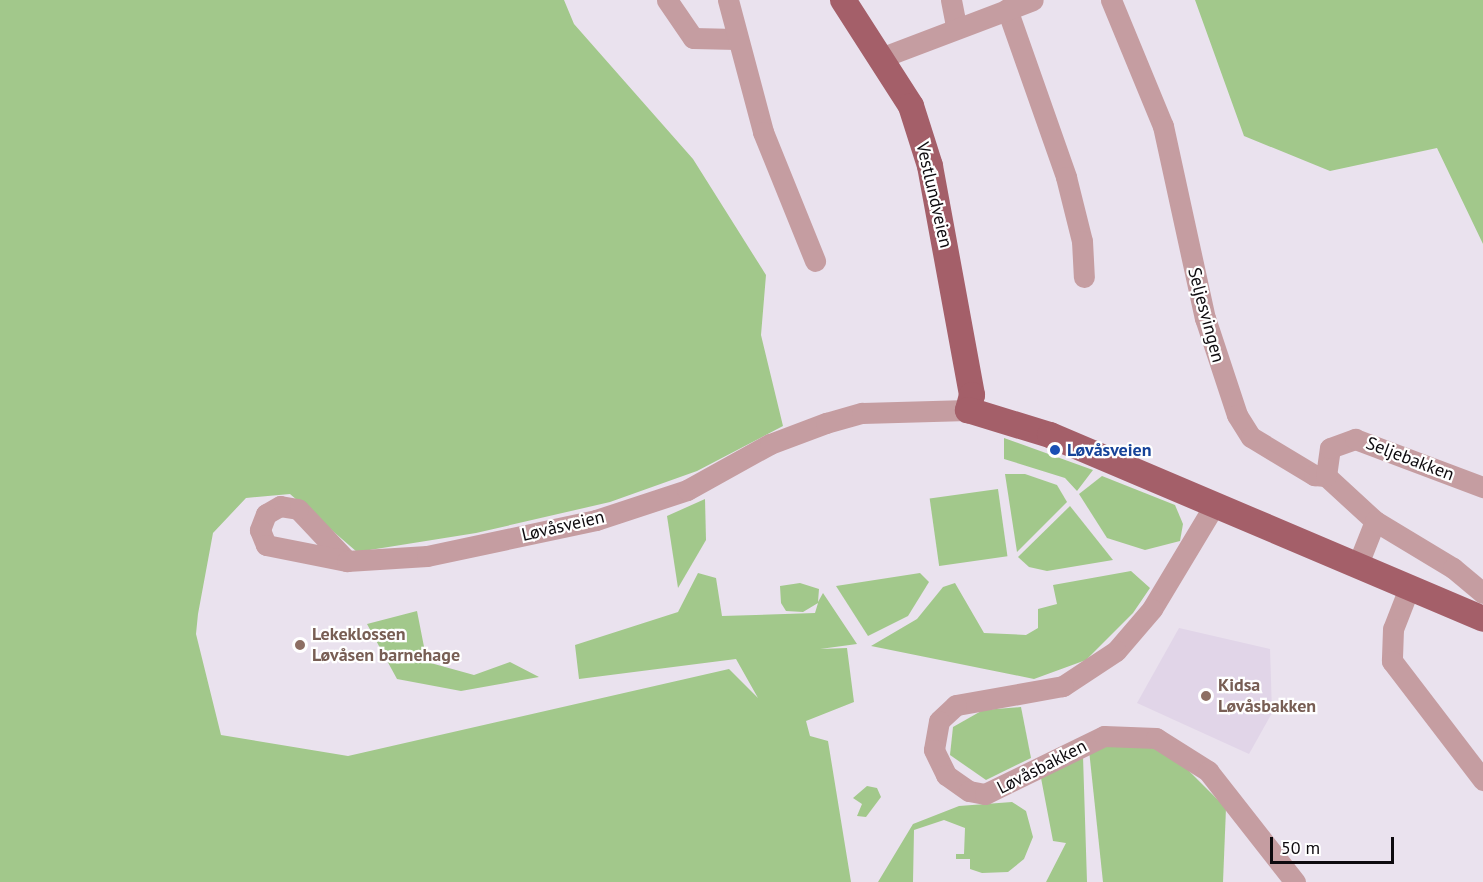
<!DOCTYPE html>
<html>
<head>
<meta charset="utf-8">
<style>
	body { margin:0 }
	#map { position:relative; width:1483px; height:882px; overflow:hidden; background:#eae2ee; font-family:"PT Sans",sans-serif }
	div>[style] { position:absolute }
	.built>* { inset:0; background:#e1d5e8 }
	.green>* { inset:0; background:#a2c88b; transform-origin:0 0 }
	.minor>* { height:21px; margin:-10.5px; padding:0 10.5px; transform-origin:10.5px; border-radius:10.5px; background:#c59da1 }
	.major>* { height:26px; margin:-13px; padding:0 13px; transform-origin:13px; border-radius:13px; background:#a45f69 }
	.dots>* { width:16px; height:16px; translate:-50% -50%; box-sizing:border-box; border:3px solid #fff; border-radius:50% }
	span { translate:-50% -50%; white-space:nowrap; text-align:center; line-height:1.15; -webkit-text-stroke:4.5px #fff; paint-order:stroke }
	.street-label { font-size:18px; color:#0d0a0e }
	.transit-label { font-size:18px; color:#164399; font-weight:700 }
	.left { translate:0 -50%; text-align:left }
	.education-label { font-size:18px; color:#785e54; font-weight:700 }
	.scale { position:absolute; left:1270px; top:837px; width:124px; height:27px; box-sizing:border-box; border:3px solid #0d0a0e; border-top:0; padding-left:8px; font-size:18px; line-height:21px; white-space:nowrap; color:#0d0a0e; -webkit-text-stroke:4px #fff; paint-order:stroke }
</style>
</head>
<body>
<div id="map">
	<div class="built">
		<div style="clip-path:polygon(1179px 628px,1270px 649px,1272px 713px,1249px 754px,1137px 703px)"></div>
	</div>
	<div class="green">
		<div style="clip-path:polygon(0 0,564px 0,574px 24px,693px 159px,766px 275px,761px 335px,783px 426px,697px 471px,610px 502px,476px 533px,357px 552px,290px 494px,246px 498px,213px 533px,198px 614px,196px 634px,221px 735px,348px 756px,729px 669px,758px 698px,736px 659px,579px 679px,575px 645px,678px 612px,698px 573px,716px 578px,722px 616px,815px 613px,818px 603px,803px 612px,786px 611px,781px 603px,780px 586px,800px 583px,819px 589px,818px 602px,823px 593px,857px 644px,820px 649px,847px 648px,854px 702px,806px 721px,810px 736px,828px 741px,851px 882px,0 882px)"></div>
		<div style="clip-path:polygon(1195px 0,1483px 0,1483px 244px,1437px 148px,1330px 171px,1244px 136px)"></div>
		<div style="clip-path:polygon(1004px 438px,1093px 470px,1077px 491px,1065px 478px,1004px 459px)"></div>
		<div style="clip-path:polygon(1005px 474px,1025px 474px,1057px 485px,1067px 502px,1017px 552px)"></div>
		<div style="clip-path:polygon(1102px 476px,1175px 505px,1183px 524px,1180px 541px,1145px 550px,1107px 538px,1079px 494px)"></div>
		<div style="left:998px;top:489px;width:68px;height:69px;rotate:82deg"></div>
		<div style="clip-path:polygon(705px 499px,706px 540px,678px 588px,667px 516px)"></div>
		<div style="clip-path:polygon(1070px 506px,1113px 560px,1047px 571px,1029px 567px,1018px 557px)"></div>
		<div style="clip-path:polygon(1131px 571px,1150px 588px,1133px 613px,1086px 660px,1034px 679px,871px 646px,917px 619px,943px 587px,955px 583px,984px 633px,1026px 635px,1038px 628px,1038px 609px,1057px 604px,1053px 585px)"></div>
		<div style="clip-path:polygon(920px 573px,929px 582px,908px 616px,868px 636px,836px 586px)"></div>
		<div style="clip-path:polygon(417px 611px,427px 662px,474px 675px,510px 662px,539px 677px,461px 691px,397px 679px,367px 624px)"></div>
		<div style="clip-path:polygon(1021px 707px,1031px 758px,986px 780px,950px 755px,953px 727px,983px 710px)"></div>
		<div style="clip-path:polygon(1156px 738px,1226px 808px,1223px 882px,1103px 882px,1089px 750px)"></div>
		<div style="clip-path:polygon(1083px 756px,1087px 882px,1046px 882px,1066px 843px,1053px 841px,1041px 778px)"></div>
		<div style="clip-path:polygon(867px 786px,877px 788px,881px 797px,866px 817px,857px 816px,862px 804px,853px 798px)"></div>
		<div style="clip-path:polygon(1012px 802px,1026px 811px,1033px 837px,1024px 859px,1008px 872px,982px 873px,970px 869px,970px 859px,956px 859px,956px 854px,964px 854px,965px 828px,944px 820px,914px 830px,913px 882px,878px 882px,913px 824px,959px 806px)"></div>
	</div>
	<div class="minor">
		<div style="left:667px;top:0;width:46px;rotate:55.6deg"></div>
		<div style="left:693px;top:38px;width:43px;rotate:1.3deg"></div>
		<div style="left:728px;top:0;width:137px;rotate:75.1deg"></div>
		<div style="left:763px;top:132px;width:139px;rotate:68deg"></div>
		<div style="left:951px;top:0;width:26px;rotate:79deg"></div>
		<div style="left:1111px;top:0;width:136px;rotate:67.6deg"></div>
		<div style="left:1163px;top:126px;width:197px;rotate:77.7deg"></div>
		<div style="left:1205px;top:318px;width:102px;rotate:71.7deg"></div>
		<div style="left:1237px;top:415px;width:26px;rotate:58deg"></div>
		<div style="left:1251px;top:437px;width:74px;rotate:31.1deg"></div>
		<div style="left:1314px;top:475px;width:12px;rotate:5deg"></div>
		<div style="left:1326px;top:476px;width:67px;rotate:42.6deg"></div>
		<div style="left:1375px;top:521px;width:46px;rotate:111.6deg"></div>
		<div style="left:1007px;top:9px;width:178px;rotate:70.6deg"></div>
		<div style="left:1066px;top:177px;width:66px;rotate:76deg"></div>
		<div style="left:1082px;top:241px;width:36px;rotate:87deg"></div>
		<div style="left:883px;top:57px;width:160px;rotate:-20.8deg"></div>
		<div style="left:1326px;top:476px;width:28px;rotate:-82deg"></div>
		<div style="left:1330px;top:448px;width:27px;rotate:-20deg"></div>
		<div style="left:1355px;top:439px;width:137px;rotate:20.6deg"></div>
		<div style="left:1215px;top:504px;width:122px;rotate:121deg"></div>
		<div style="left:1152px;top:609px;width:55px;rotate:130.6deg"></div>
		<div style="left:1116px;top:651px;width:64px;rotate:146.6deg"></div>
		<div style="left:1063px;top:686px;width:109px;rotate:169.9deg"></div>
		<div style="left:956px;top:705px;width:23px;rotate:137deg"></div>
		<div style="left:939px;top:721px;width:29px;rotate:100deg"></div>
		<div style="left:934px;top:750px;width:28px;rotate:64deg"></div>
		<div style="left:946px;top:775px;width:28px;rotate:35deg"></div>
		<div style="left:969px;top:791px;width:16px;rotate:11deg"></div>
		<div style="left:985px;top:794px;width:132px;rotate:-26deg"></div>
		<div style="left:1104px;top:736px;width:52px;rotate:2.2deg"></div>
		<div style="left:1156px;top:738px;width:62px;rotate:32.4deg"></div>
		<div style="left:1208px;top:771px;width:141px;rotate:51.9deg"></div>
		<div style="left:1375px;top:521px;width:91px;rotate:31.1deg"></div>
		<div style="left:1453px;top:568px;width:39px;rotate:40deg"></div>
		<div style="left:347px;top:561px;width:71px;rotate:-133.3deg"></div>
		<div style="left:298px;top:509px;width:18px;rotate:-171deg"></div>
		<div style="left:280px;top:506px;width:16px;rotate:150deg"></div>
		<div style="left:266px;top:514px;width:17px;rotate:111deg"></div>
		<div style="left:260px;top:530px;width:16px;rotate:68deg"></div>
		<div style="left:266px;top:545px;width:83px;rotate:11.2deg"></div>
		<div style="left:347px;top:561px;width:80px;rotate:-3.6deg"></div>
		<div style="left:427px;top:556px;width:173px;rotate:-12deg"></div>
		<div style="left:596px;top:520px;width:96px;rotate:-18.2deg"></div>
		<div style="left:687px;top:490px;width:95px;rotate:-29deg"></div>
		<div style="left:770px;top:444px;width:60px;rotate:-20.6deg"></div>
		<div style="left:826px;top:423px;width:37px;rotate:-16deg"></div>
		<div style="left:862px;top:413px;width:106px;rotate:-1.6deg"></div>
		<div style="left:1409px;top:588px;width:44px;rotate:111.3deg"></div>
		<div style="left:1393px;top:629px;width:32px;rotate:92deg"></div>
		<div style="left:1392px;top:661px;width:150px;rotate:52.6deg"></div>
	</div>
	<div class="major">
		<div style="left:843px;top:0;width:126px;rotate:57.3deg"></div>
		<div style="left:911px;top:106px;width:63px;rotate:72.4deg"></div>
		<div style="left:930px;top:166px;width:233px;rotate:79.6deg"></div>
		<div style="left:972px;top:395px;width:16px;rotate:105deg"></div>
		<div style="left:968px;top:410px;width:86px;rotate:17deg"></div>
		<div style="left:1050px;top:435px;width:470px;rotate:23deg"></div>
	</div>
	<div class="dots">
		<div style="left:1055px;top:450px;background:#1a4fb4"></div>
		<div style="left:300px;top:645px;background:#8d6e63"></div>
		<div style="left:1206px;top:696px;background:#8d6e63"></div>
	</div>
	<div class="street-label">
		<span style="left:934px;top:195px;rotate:77deg">Vestlundveien</span>
		<span style="left:1206px;top:315px;rotate:75deg">Seljesvingen</span>
		<span style="left:1410px;top:459px;rotate:21deg">Seljebakken</span>
		<span style="left:563px;top:526px;rotate:-13deg">Løvåsveien</span>
		<span style="left:1042px;top:767px;rotate:-27deg">Løvåsbakken</span>
	</div>
	<div class="transit-label">
		<span class="left" style="left:1067px;top:450px">Løvåsveien</span>
	</div>
	<div class="education-label">
		<span class="left" style="left:312px;top:645px">Lekeklossen<br>Løvåsen barnehage</span>
		<span class="left" style="left:1218px;top:696px">Kidsa<br>Løvåsbakken</span>
	</div>
	<div class="scale">50 m</div>
</div>
</body>
</html>
